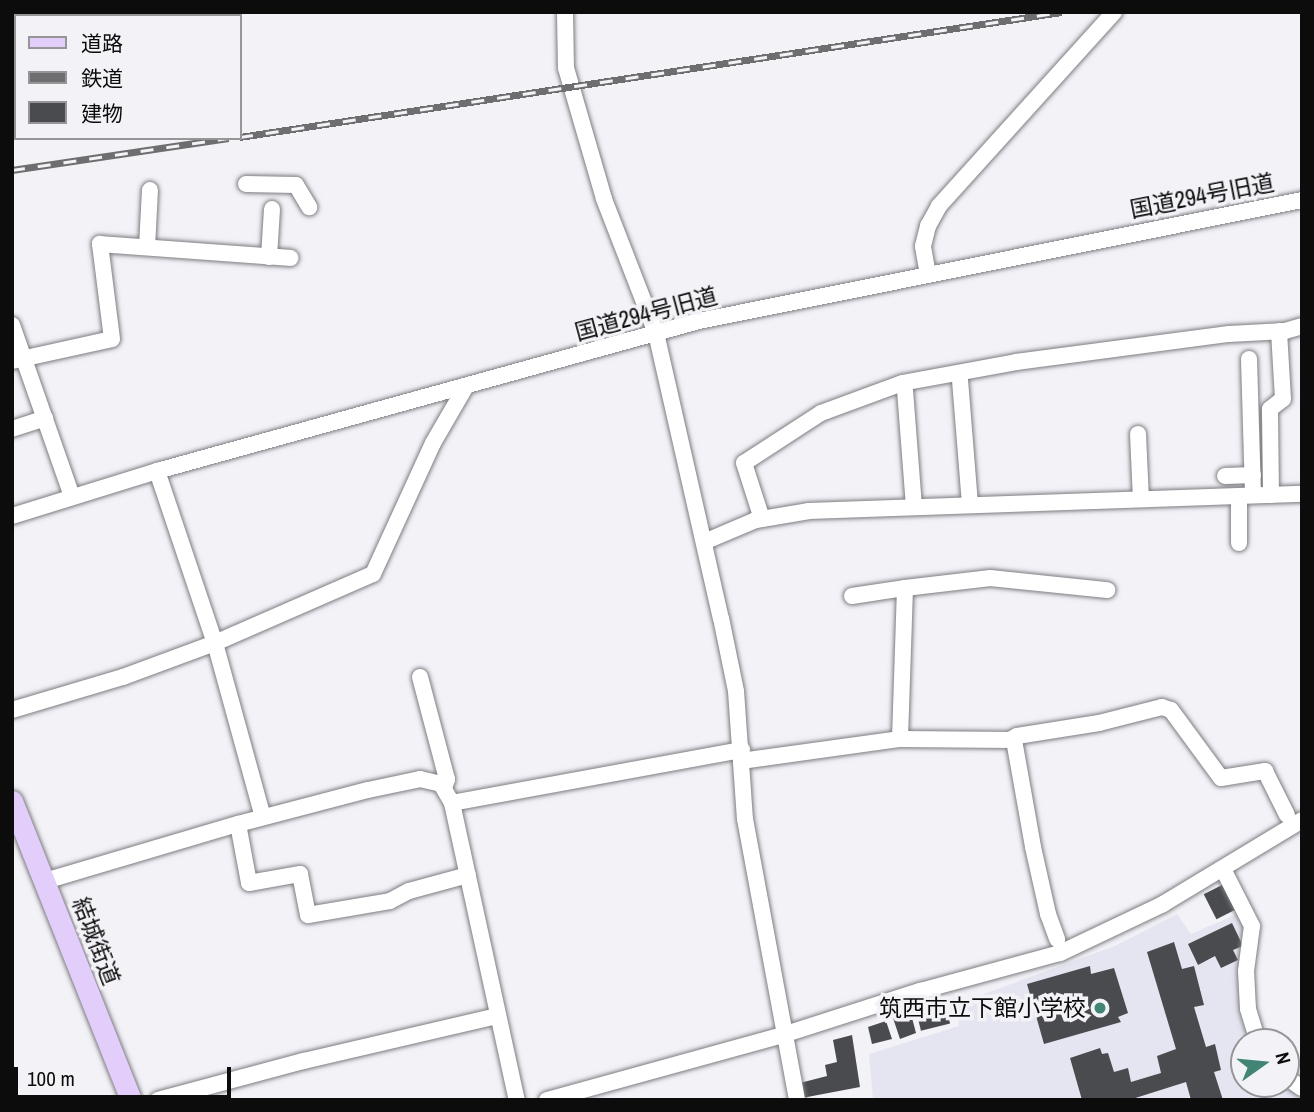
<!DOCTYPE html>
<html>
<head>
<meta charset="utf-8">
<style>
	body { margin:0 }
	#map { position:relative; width:1314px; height:1112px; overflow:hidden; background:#f2f2f7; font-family:"Archivo Narrow","Noto Sans JP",sans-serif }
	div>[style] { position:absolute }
	.built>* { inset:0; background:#e4e5f0 }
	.building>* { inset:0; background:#494b4e; transform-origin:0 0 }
	.roads { filter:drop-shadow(0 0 2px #7c7d81) drop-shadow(0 0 2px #7c7d81) }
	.minor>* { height:16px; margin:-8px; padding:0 8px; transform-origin:8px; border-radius:8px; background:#fff }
	.major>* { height:21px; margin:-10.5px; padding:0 10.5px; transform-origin:10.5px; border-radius:10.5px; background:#e3cdfb }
	.rail>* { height:7px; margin-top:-3.5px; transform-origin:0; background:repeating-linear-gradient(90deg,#f2f2f7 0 13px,#6e6e70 0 26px); box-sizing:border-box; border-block:2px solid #6e6e70 }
	.dots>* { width:19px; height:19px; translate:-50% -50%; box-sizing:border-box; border:4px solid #f2f2f7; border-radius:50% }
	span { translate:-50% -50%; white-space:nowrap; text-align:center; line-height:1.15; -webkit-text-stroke:7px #f2f2f7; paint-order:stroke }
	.street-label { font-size:23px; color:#0c0c0d }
	.poi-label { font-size:23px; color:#0c0c0d }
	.right { translate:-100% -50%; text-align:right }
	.frame { position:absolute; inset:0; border:14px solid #0c0c0d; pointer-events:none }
	.legend { position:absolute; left:14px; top:14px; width:228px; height:126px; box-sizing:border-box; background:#f2f2f7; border:2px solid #969699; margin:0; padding:9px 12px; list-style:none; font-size:21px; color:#0c0c0d }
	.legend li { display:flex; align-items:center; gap:14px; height:35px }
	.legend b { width:35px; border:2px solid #969699 }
	.north { position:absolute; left:1230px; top:1028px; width:70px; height:70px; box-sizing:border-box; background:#f2f2f7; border:2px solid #969699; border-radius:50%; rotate:75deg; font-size:19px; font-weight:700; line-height:28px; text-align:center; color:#0c0c0d }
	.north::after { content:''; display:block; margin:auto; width:24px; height:32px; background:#428475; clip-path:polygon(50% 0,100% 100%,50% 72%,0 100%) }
	.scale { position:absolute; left:14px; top:1067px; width:217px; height:32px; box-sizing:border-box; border:4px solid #0c0c0d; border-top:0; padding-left:9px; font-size:21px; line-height:24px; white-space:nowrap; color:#0c0c0d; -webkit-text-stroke:5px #f2f2f7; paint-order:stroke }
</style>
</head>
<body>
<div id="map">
	<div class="built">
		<div style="clip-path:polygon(1242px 912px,1248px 928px,1253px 1042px,1244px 1042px,1244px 1084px,1286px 1084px,1302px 1095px,1299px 1100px,873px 1100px,869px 1054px,959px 1026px,956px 1004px,1115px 946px,1177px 914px,1191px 934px)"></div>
	</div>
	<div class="building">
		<div style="left:1226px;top:883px;width:28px;height:25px;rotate:63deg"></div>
		<div style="clip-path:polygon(1232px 923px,1243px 946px,1233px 950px,1238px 960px,1221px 968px,1215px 956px,1198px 965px,1188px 944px)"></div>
		<div style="clip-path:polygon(1174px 942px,1182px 969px,1194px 966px,1204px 1005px,1194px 1007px,1206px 1047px,1215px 1044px,1221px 1070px,1214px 1072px,1223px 1100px,1191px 1100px,1186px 1082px,1129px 1100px,1082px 1100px,1070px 1058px,1100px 1048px,1102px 1054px,1108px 1053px,1114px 1072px,1128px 1068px,1131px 1082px,1161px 1073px,1157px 1056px,1176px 1049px,1147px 952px)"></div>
		<div style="clip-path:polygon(1090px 966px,1091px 974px,1114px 968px,1128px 1013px,1118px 1017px,1121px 1022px,1044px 1044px,1027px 984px)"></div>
		<div style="left:945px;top:1003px;width:21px;height:30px;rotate:76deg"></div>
		<div style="clip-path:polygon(911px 1014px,916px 1033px,900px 1039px,893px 1018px)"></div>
		<div style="clip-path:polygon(886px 1021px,892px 1039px,872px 1044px,868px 1027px)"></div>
		<div style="clip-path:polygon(852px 1035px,860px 1087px,802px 1098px,800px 1083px,827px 1076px,825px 1065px,837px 1062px,833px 1040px)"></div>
	</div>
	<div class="roads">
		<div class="minor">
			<div style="left:565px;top:12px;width:56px;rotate:89deg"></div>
			<div style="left:566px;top:68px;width:136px;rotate:73.8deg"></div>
			<div style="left:604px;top:199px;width:144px;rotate:68.8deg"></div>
			<div style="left:656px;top:333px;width:292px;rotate:77.2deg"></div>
			<div style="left:721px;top:618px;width:75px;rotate:78.4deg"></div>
			<div style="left:736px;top:691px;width:128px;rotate:86deg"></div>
			<div style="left:745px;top:819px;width:286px;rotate:79.5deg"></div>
			<div style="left:246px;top:184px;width:50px;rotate:1.1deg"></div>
			<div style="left:296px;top:185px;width:26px;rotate:59deg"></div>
			<div style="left:147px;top:247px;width:57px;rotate:-87deg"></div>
			<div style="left:269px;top:257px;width:48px;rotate:-86.4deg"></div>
			<div style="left:928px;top:275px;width:29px;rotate:-100deg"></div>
			<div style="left:923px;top:246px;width:21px;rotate:-76deg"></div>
			<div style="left:928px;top:226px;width:23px;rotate:-61deg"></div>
			<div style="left:939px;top:206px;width:261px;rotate:-47.9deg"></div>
			<div style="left:12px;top:325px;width:181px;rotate:70.7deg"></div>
			<div style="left:1249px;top:359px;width:136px;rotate:88.3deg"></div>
			<div style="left:12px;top:361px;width:102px;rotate:-12.4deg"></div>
			<div style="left:112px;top:339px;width:96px;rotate:-97.2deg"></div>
			<div style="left:100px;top:244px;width:191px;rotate:4.2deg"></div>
			<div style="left:960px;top:380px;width:125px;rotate:85.4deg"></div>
			<div style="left:905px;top:390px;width:116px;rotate:85.6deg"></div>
			<div style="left:12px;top:429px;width:35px;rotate:-18deg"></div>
			<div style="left:1138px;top:434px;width:65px;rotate:87.4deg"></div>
			<div style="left:157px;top:471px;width:182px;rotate:71.4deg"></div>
			<div style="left:215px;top:643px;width:180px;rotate:74.6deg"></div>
			<div style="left:1225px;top:476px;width:28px;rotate:-2deg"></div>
			<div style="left:1271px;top:495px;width:86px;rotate:-90.7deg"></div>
			<div style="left:1270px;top:409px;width:16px;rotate:-38deg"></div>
			<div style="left:1283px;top:399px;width:68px;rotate:-93.4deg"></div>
			<div style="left:1239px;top:496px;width:47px;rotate:90deg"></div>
			<div style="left:12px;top:516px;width:152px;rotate:-17.2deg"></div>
			<div style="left:157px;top:471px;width:562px;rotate:-15.47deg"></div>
			<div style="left:699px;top:321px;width:615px;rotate:-11.35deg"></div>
			<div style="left:762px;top:519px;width:59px;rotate:-107.8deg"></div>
			<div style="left:744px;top:463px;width:92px;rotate:-33deg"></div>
			<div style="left:821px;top:413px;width:86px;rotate:-20.3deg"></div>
			<div style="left:902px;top:383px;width:116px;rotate:-10.4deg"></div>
			<div style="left:1016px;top:362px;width:215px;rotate:-7.5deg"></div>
			<div style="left:1229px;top:334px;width:56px;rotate:-3.1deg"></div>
			<div style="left:1285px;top:331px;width:18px;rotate:-16deg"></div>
			<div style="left:704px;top:542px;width:56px;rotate:-22.9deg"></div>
			<div style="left:756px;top:520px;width:54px;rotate:-9.6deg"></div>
			<div style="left:809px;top:511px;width:493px;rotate:-2deg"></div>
			<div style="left:905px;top:588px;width:86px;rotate:-6.7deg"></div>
			<div style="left:990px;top:578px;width:118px;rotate:5.9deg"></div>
			<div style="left:852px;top:596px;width:54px;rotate:-8.6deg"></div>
			<div style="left:905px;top:588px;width:151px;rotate:91.9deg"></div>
			<div style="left:420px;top:677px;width:106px;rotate:75.2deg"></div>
			<div style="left:447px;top:779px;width:9px;rotate:108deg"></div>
			<div style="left:12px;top:710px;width:116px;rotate:-16.6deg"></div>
			<div style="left:123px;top:677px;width:98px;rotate:-20.3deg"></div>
			<div style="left:215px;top:643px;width:172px;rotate:-23.6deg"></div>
			<div style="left:373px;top:574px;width:144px;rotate:-65.4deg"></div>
			<div style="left:433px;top:443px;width:66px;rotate:-59.9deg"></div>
			<div style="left:1010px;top:740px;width:8px;rotate:-30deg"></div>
			<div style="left:1017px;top:736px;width:83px;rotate:-9deg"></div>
			<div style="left:1099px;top:723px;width:65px;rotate:-14.3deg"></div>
			<div style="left:1162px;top:707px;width:9px;rotate:18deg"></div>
			<div style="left:1171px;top:710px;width:84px;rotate:53.7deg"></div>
			<div style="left:1221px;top:778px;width:45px;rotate:-9deg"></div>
			<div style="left:1265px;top:771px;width:49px;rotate:63.4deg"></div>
			<div style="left:741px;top:761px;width:161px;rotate:-7.9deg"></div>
			<div style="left:900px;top:739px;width:114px;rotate:0.5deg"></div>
			<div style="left:1014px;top:740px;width:109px;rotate:79.9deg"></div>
			<div style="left:1033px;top:847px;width:69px;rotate:77.4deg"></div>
			<div style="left:1048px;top:914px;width:27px;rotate:70deg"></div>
			<div style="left:452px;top:803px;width:295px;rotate:-10.4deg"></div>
			<div style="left:238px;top:824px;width:60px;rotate:79.4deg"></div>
			<div style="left:249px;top:883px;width:52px;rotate:-10deg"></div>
			<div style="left:300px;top:874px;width:42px;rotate:79deg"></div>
			<div style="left:308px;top:915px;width:83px;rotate:-9.7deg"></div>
			<div style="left:390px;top:901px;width:21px;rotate:-28deg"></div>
			<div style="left:409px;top:891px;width:61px;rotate:-15.2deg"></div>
			<div style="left:1223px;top:869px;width:64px;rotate:63deg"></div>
			<div style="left:1252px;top:926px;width:45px;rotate:97.6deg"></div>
			<div style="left:1246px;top:971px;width:38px;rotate:87deg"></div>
			<div style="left:1248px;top:1009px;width:34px;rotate:73deg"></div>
			<div style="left:45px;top:881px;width:201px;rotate:-16.5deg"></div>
			<div style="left:238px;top:824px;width:134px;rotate:-14.7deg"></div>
			<div style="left:368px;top:790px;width:53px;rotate:-11.9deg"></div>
			<div style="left:420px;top:779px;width:22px;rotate:13deg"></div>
			<div style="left:441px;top:784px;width:22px;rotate:60deg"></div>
			<div style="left:452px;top:803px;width:304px;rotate:77.7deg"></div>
			<div style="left:1286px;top:1077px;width:19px;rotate:35deg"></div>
			<div style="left:158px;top:1100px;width:151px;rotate:-15deg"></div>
			<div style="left:304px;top:1061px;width:199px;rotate:-13.1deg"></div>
			<div style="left:547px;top:1100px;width:248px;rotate:-15.4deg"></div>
			<div style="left:786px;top:1034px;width:141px;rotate:-17.8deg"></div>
			<div style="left:920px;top:991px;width:145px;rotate:-15.2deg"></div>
			<div style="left:1060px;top:953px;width:114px;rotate:-25.4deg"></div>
			<div style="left:1163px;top:904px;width:162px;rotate:-31.1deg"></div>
		</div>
		<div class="major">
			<div style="left:12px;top:801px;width:322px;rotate:68.3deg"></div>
		</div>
	</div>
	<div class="rail">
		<div style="left:240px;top:137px;width:831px;rotate:-8.65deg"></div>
		<div style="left:12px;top:170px;width:219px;rotate:-8.4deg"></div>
	</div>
	<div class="dots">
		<div style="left:1100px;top:1008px;background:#428475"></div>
	</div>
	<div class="street-label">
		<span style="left:1202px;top:196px;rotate:-11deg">国道294号旧道</span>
		<span style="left:646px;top:314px;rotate:-15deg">国道294号旧道</span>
		<span style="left:96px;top:941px;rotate:69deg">結城街道</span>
	</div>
	<div class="poi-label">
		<span class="right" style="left:1086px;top:1008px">筑西市立下館小学校</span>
	</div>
	<div class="frame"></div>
	<ul class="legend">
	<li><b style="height:9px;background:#e3cdfb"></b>道路</li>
	<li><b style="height:9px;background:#6e6e70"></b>鉄道</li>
	<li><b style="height:19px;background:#494b4e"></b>建物</li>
	</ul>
	<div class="north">N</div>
	<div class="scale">100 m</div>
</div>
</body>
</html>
